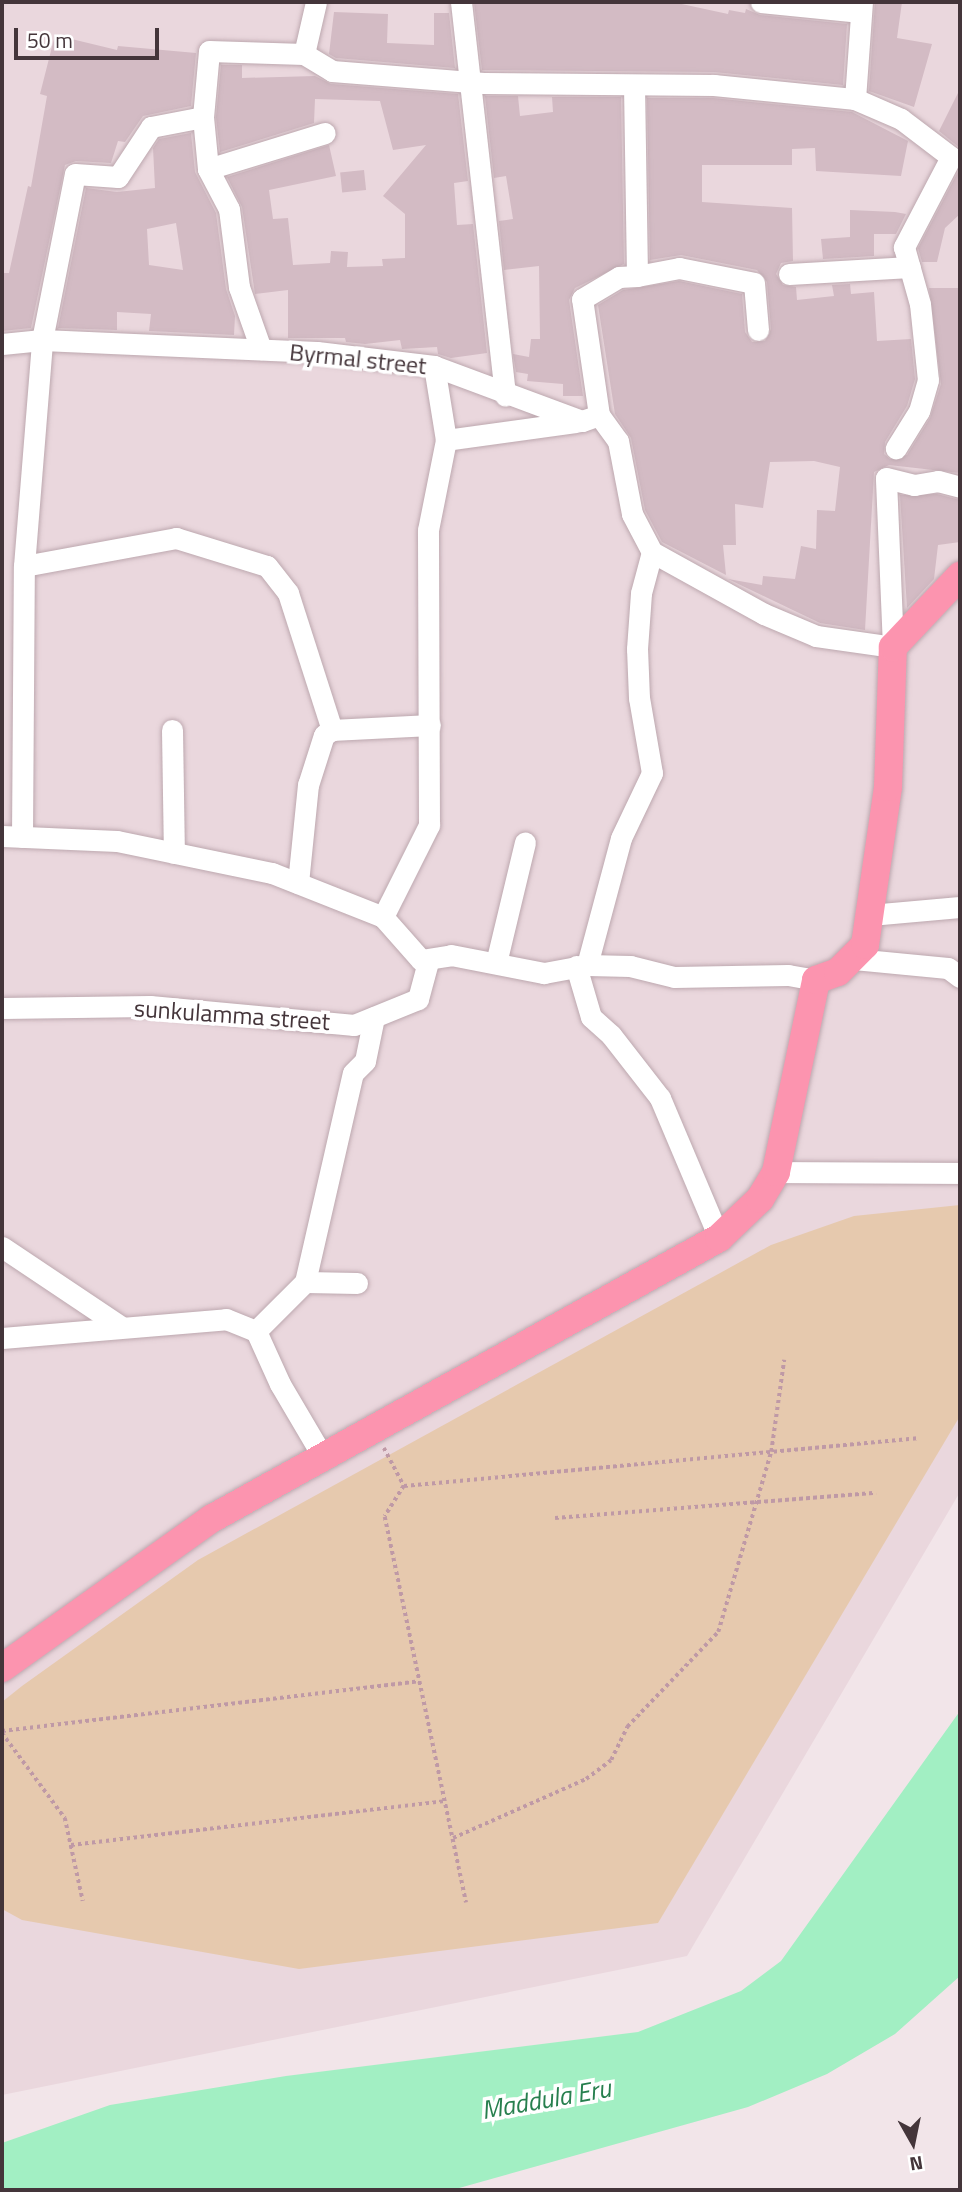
<!DOCTYPE html>
<html>
<head>
<meta charset="utf-8">
<style>
	body { margin:0 }
	#map { position:relative; width:962px; height:2192px; overflow:hidden; background:#f2e5e9; font-family:"Titillium Web",sans-serif }
	div>[style] { position:absolute }
	.residential>* { inset:0; background:#ead7dd }
	.green>* { inset:0; background:#e6c9ae }
	.water>* { inset:0; background:#a2efc3 }
	.building>* { inset:0; background:#d3bbc4; transform-origin:0 0 }
	.path>* { height:3.5px; margin-top:-1.75px; transform-origin:0; background:repeating-linear-gradient(90deg,#bf99a6 0 3.5px,transparent 0 7px) }
	.roads { filter:drop-shadow(0 0 2px #bda8af) drop-shadow(0 0 2px #bda8af) }
	.minor>* { height:21px; margin:-10.5px; padding:0 10.5px; transform-origin:10.5px; border-radius:10.5px; background:#fff }
	.major>* { height:28px; margin:-14px; padding:0 14px; transform-origin:14px; border-radius:14px; background:#fc94af }
	span { translate:-50% -50%; white-space:nowrap; text-align:center; line-height:1.15; -webkit-text-stroke:7px #fff; paint-order:stroke }
	.street-label { font-size:24px; color:#44353a }
	.water-label { font-size:26px; color:#277f4e; font-style:italic }
	.frame { position:absolute; inset:0; border:4px solid #44353a; pointer-events:none }
	.north { position:absolute; left:878px; top:2108px; width:70px; height:70px; -webkit-text-stroke:5px #fff; paint-order:stroke; rotate:171deg; font-size:19px; font-weight:700; line-height:28px; text-align:center; color:#44353a }
	.north::after { content:''; display:block; margin:auto; width:24px; height:32px; background:#44353a; clip-path:polygon(50% 0,100% 100%,50% 72%,0 100%) }
	.scale { position:absolute; left:14px; top:28px; width:145px; height:32px; box-sizing:border-box; border:4px solid #44353a; border-top:0; padding-left:9px; font-size:21px; line-height:24px; white-space:nowrap; color:#44353a; -webkit-text-stroke:5px #fff; paint-order:stroke }
</style>
</head>
<body>
<div id="map">
	<div class="residential">
		<div style="clip-path:polygon(2px 2px,960px 2px,960px 1492px,687px 1956px,2px 2095px)"></div>
	</div>
	<div class="green">
		<div style="clip-path:polygon(960px 1205px,960px 1416px,658px 1923px,299px 1969px,22px 1920px,2px 1909px,2px 1702px,22px 1686px,198px 1560px,771px 1245px,854px 1216px)"></div>
	</div>
	<div class="water">
		<div style="clip-path:polygon(960px 1711px,960px 1976px,895px 2034px,827px 2074px,748px 2107px,452px 2190px,2px 2190px,2px 2143px,110px 2105px,286px 2076px,638px 2032px,741px 1991px,781px 1961px)"></div>
	</div>
	<div class="building">
		<div style="clip-path:polygon(474px 2px,677px 3px,728px 14px,729px 10px,745px 13px,746px 9px,760px 15px,847px 24px,843px 85px,714px 72px,482px 70px)"></div>
		<div style="clip-path:polygon(875px 2px,902px 2px,897px 38px,932px 44px,914px 107px,869px 91px)"></div>
		<div style="clip-path:polygon(334px 12px,388px 14px,387px 43px,434px 45px,434px 13px,449px 13px,455px 68px,336px 58px,329px 54px)"></div>
		<div style="clip-path:polygon(55px 35px,117px 50px,118px 46px,196px 53px,191px 106px,143px 116px,125px 142px,118px 141px,111px 163px,76px 161px,65px 165px,31px 328px,2px 331px,2px 273px,9px 273px,28px 186px,31px 187px,47px 96px,40px 94px)"></div>
		<div style="clip-path:polygon(221px 65px,242px 65px,242px 78px,315px 76px,331px 84px,458px 94px,468px 181px,454px 183px,457px 225px,473px 224px,487px 353px,451px 358px,438px 354px,437px 347px,402px 349px,400px 340px,365px 344px,346px 342px,345px 338px,288px 338px,288px 290px,255px 294px,242px 207px,227px 177px,329px 145px,336px 176px,269px 190px,273px 219px,288px 218px,293px 265px,330px 263px,331px 251px,348px 252px,347px 267px,383px 266px,382px 259px,405px 258px,405px 214px,383px 196px,426px 145px,393px 150px,380px 101px,315px 99px,314px 123px,220px 152px,216px 117px)"></div>
		<div style="clip-path:polygon(960px 89px,960px 148px,939px 131px)"></div>
		<div style="clip-path:polygon(485px 96px,518px 96px,520px 116px,553px 112px,552px 97px,621px 97px,624px 264px,575px 288px,569px 300px,583px 396px,563px 396px,563px 384px,527px 381px,528px 374px,516px 372px,513px 354px,529px 357px,531px 339px,540px 339px,539px 266px,504px 270px,499px 221px,513px 219px,506px 176px,494px 178px)"></div>
		<div style="clip-path:polygon(647px 98px,713px 98px,852px 112px,908px 141px,901px 176px,816px 171px,815px 148px,792px 149px,792px 165px,702px 165px,702px 202px,792px 208px,793px 261px,781px 263px,776px 274px,783px 285px,796px 287px,797px 300px,834px 296px,832px 285px,850px 284px,851px 294px,874px 292px,877px 341px,911px 339px,915px 379px,907px 406px,885px 442px,884px 454px,890px 459px,907px 455px,930px 418px,941px 384px,929px 288px,960px 288px,960px 473px,889px 465px,874px 472px,865px 630px,820px 623px,728px 579px,762px 585px,763px 576px,795px 579px,801px 546px,816px 549px,817px 510px,835px 511px,840px 467px,814px 461px,770px 462px,763px 508px,735px 504px,736px 545px,723px 545px,726px 575px,662px 542px,645px 510px,631px 438px,615px 414px,598px 305px,623px 290px,679px 281px,742px 294px,745px 332px,752px 342px,765px 341px,771px 329px,767px 282px,757px 270px,681px 255px,650px 260px)"></div>
		<div style="clip-path:polygon(evenodd,191px 133px,195px 172px,216px 213px,226px 289px,235px 316px,234px 335px,149px 331px,151px 314px,117px 312px,117px 330px,58px 328px,86px 188px,117px 192px,155px 188px,153px 148px,159px 139px,191px 133px,176px 223px,183px 270px,149px 265px,147px 229px,176px 223px)"></div>
		<div style="clip-path:polygon(960px 168px,960px 214px,945px 228px,937px 262px,922px 262px,918px 248px)"></div>
		<div style="left:364px;top:170px;width:20px;height:24px;rotate:84deg"></div>
		<div style="clip-path:polygon(850px 210px,895px 212px,906px 214px,896px 234px,874px 234px,874px 256px,823px 259px,821px 239px,850px 237px)"></div>
		<div style="clip-path:polygon(937px 494px,960px 500px,960px 542px,938px 545px,934px 579px,907px 608px,900px 495px)"></div>
	</div>
	<div class="path">
		<div style="left:384px;top:1448px;width:43px;rotate:62.2deg"></div>
		<div style="left:404px;top:1486px;width:36px;rotate:122deg"></div>
		<div style="left:385px;top:1517px;width:394px;rotate:78.1deg"></div>
		<div style="left:404px;top:1486px;width:518px;rotate:-5.31deg"></div>
		<div style="left:555px;top:1518px;width:322px;rotate:-4.5deg"></div>
		<div style="left:2px;top:1731px;width:420px;rotate:-6.8deg"></div>
		<div style="left:2px;top:1733px;width:106px;rotate:53.5deg"></div>
		<div style="left:65px;top:1818px;width:85px;rotate:77.8deg"></div>
		<div style="left:453px;top:1838px;width:145px;rotate:-23.9deg"></div>
		<div style="left:586px;top:1779px;width:31px;rotate:-37deg"></div>
		<div style="left:611px;top:1760px;width:37px;rotate:-64deg"></div>
		<div style="left:627px;top:1727px;width:132px;rotate:-46.2deg"></div>
		<div style="left:718px;top:1632px;width:188px;rotate:-73.6deg"></div>
		<div style="left:771px;top:1452px;width:93px;rotate:-82deg"></div>
		<div style="left:71px;top:1845px;width:376px;rotate:-6.7deg"></div>
	</div>
	<div class="roads">
		<div class="minor">
			<div style="left:461px;top:2px;width:396px;rotate:83.6deg"></div>
			<div style="left:761px;top:2px;width:100px;rotate:5.7deg"></div>
			<div style="left:304px;top:54px;width:33px;rotate:31deg"></div>
			<div style="left:332px;top:71px;width:152px;rotate:4.5deg"></div>
			<div style="left:484px;top:83px;width:230px;rotate:0.5deg"></div>
			<div style="left:714px;top:85px;width:142px;rotate:5.7deg"></div>
			<div style="left:855px;top:99px;width:97px;rotate:-85.9deg"></div>
			<div style="left:855px;top:99px;width:50px;rotate:23.5deg"></div>
			<div style="left:901px;top:119px;width:63px;rotate:37.2deg"></div>
			<div style="left:951px;top:157px;width:102px;rotate:117.6deg"></div>
			<div style="left:904px;top:247px;width:59px;rotate:74.3deg"></div>
			<div style="left:920px;top:304px;width:76px;rotate:84deg"></div>
			<div style="left:928px;top:380px;width:32px;rotate:106deg"></div>
			<div style="left:919px;top:411px;width:44px;rotate:121.9deg"></div>
			<div style="left:203px;top:117px;width:52px;rotate:84.5deg"></div>
			<div style="left:208px;top:169px;width:45px;rotate:62.3deg"></div>
			<div style="left:229px;top:209px;width:79px;rotate:82.7deg"></div>
			<div style="left:239px;top:287px;width:66px;rotate:70.5deg"></div>
			<div style="left:208px;top:169px;width:122px;rotate:-17.1deg"></div>
			<div style="left:789px;top:274px;width:121px;rotate:-3.3deg"></div>
			<div style="left:637px;top:276px;width:43px;rotate:-10.8deg"></div>
			<div style="left:679px;top:268px;width:76px;rotate:11.3deg"></div>
			<div style="left:754px;top:283px;width:47px;rotate:85.1deg"></div>
			<div style="left:2px;top:344px;width:40px;rotate:-5.7deg"></div>
			<div style="left:42px;top:340px;width:169px;rotate:-78.8deg"></div>
			<div style="left:75px;top:174px;width:43px;rotate:4deg"></div>
			<div style="left:118px;top:177px;width:60px;rotate:-56.6deg"></div>
			<div style="left:151px;top:127px;width:53px;rotate:-10.9deg"></div>
			<div style="left:203px;top:117px;width:66px;rotate:-84.8deg"></div>
			<div style="left:209px;top:51px;width:95px;rotate:1.8deg"></div>
			<div style="left:304px;top:54px;width:53px;rotate:-77deg"></div>
			<div style="left:599px;top:415px;width:117px;rotate:-98.3deg"></div>
			<div style="left:582px;top:299px;width:43px;rotate:-30.7deg"></div>
			<div style="left:619px;top:277px;width:18px;rotate:-3deg"></div>
			<div style="left:637px;top:276px;width:191px;rotate:-90.9deg"></div>
			<div style="left:446px;top:440px;width:131px;rotate:-7.9deg"></div>
			<div style="left:652px;top:552px;width:128px;rotate:29deg"></div>
			<div style="left:764px;top:614px;width:56px;rotate:22.9deg"></div>
			<div style="left:816px;top:636px;width:78px;rotate:8.1deg"></div>
			<div style="left:893px;top:647px;width:169px;rotate:-92.4deg"></div>
			<div style="left:886px;top:478px;width:29px;rotate:14deg"></div>
			<div style="left:914px;top:485px;width:24px;rotate:-9deg"></div>
			<div style="left:938px;top:481px;width:23px;rotate:15deg"></div>
			<div style="left:24px;top:566px;width:155px;rotate:-10.4deg"></div>
			<div style="left:176px;top:538px;width:95px;rotate:17.1deg"></div>
			<div style="left:267px;top:566px;width:34px;rotate:52deg"></div>
			<div style="left:288px;top:593px;width:144px;rotate:72.2deg"></div>
			<div style="left:172px;top:730px;width:123px;rotate:89.1deg"></div>
			<div style="left:2px;top:836px;width:115px;rotate:2.5deg"></div>
			<div style="left:117px;top:841px;width:158px;rotate:11.7deg"></div>
			<div style="left:272px;top:873px;width:119px;rotate:21.6deg"></div>
			<div style="left:383px;top:917px;width:57px;rotate:48.5deg"></div>
			<div style="left:421px;top:960px;width:30px;rotate:-9deg"></div>
			<div style="left:451px;top:955px;width:95px;rotate:11deg"></div>
			<div style="left:544px;top:973px;width:44px;rotate:-10.5deg"></div>
			<div style="left:587px;top:965px;width:43px;rotate:1.3deg"></div>
			<div style="left:630px;top:966px;width:45px;rotate:14deg"></div>
			<div style="left:674px;top:977px;width:114px;rotate:-1deg"></div>
			<div style="left:788px;top:975px;width:28px;rotate:10deg"></div>
			<div style="left:22px;top:837px;width:271px;rotate:-89.6deg"></div>
			<div style="left:24px;top:566px;width:227px;rotate:-85.4deg"></div>
			<div style="left:42px;top:340px;width:275px;rotate:2.5deg"></div>
			<div style="left:317px;top:352px;width:118px;rotate:6.8deg"></div>
			<div style="left:434px;top:366px;width:158px;rotate:20.4deg"></div>
			<div style="left:582px;top:421px;width:18px;rotate:-19deg"></div>
			<div style="left:599px;top:415px;width:32px;rotate:54deg"></div>
			<div style="left:618px;top:441px;width:74px;rotate:79.1deg"></div>
			<div style="left:632px;top:514px;width:43px;rotate:62.2deg"></div>
			<div style="left:298px;top:883px;width:99px;rotate:-84.2deg"></div>
			<div style="left:308px;top:785px;width:52px;rotate:-72.3deg"></div>
			<div style="left:324px;top:735px;width:9px;rotate:-32deg"></div>
			<div style="left:332px;top:730px;width:98px;rotate:-2.9deg"></div>
			<div style="left:870px;top:915px;width:90px;rotate:-5.1deg"></div>
			<div style="left:383px;top:917px;width:103px;rotate:-63.4deg"></div>
			<div style="left:429px;top:825px;width:295px;rotate:-90.2deg"></div>
			<div style="left:428px;top:530px;width:92px;rotate:-78.7deg"></div>
			<div style="left:446px;top:440px;width:75px;rotate:-99.2deg"></div>
			<div style="left:854px;top:959px;width:94px;rotate:5.5deg"></div>
			<div style="left:948px;top:968px;width:15px;rotate:37deg"></div>
			<div style="left:496px;top:963px;width:124px;rotate:-76.5deg"></div>
			<div style="left:587px;top:965px;width:131px;rotate:-75deg"></div>
			<div style="left:621px;top:838px;width:72px;rotate:-64.5deg"></div>
			<div style="left:652px;top:773px;width:76px;rotate:-99.8deg"></div>
			<div style="left:639px;top:698px;width:49px;rotate:-92.3deg"></div>
			<div style="left:637px;top:649px;width:56px;rotate:-85.9deg"></div>
			<div style="left:641px;top:593px;width:42px;rotate:-75deg"></div>
			<div style="left:576px;top:966px;width:53px;rotate:73.6deg"></div>
			<div style="left:591px;top:1017px;width:27px;rotate:42deg"></div>
			<div style="left:611px;top:1035px;width:80px;rotate:52.1deg"></div>
			<div style="left:660px;top:1098px;width:152px;rotate:67.1deg"></div>
			<div style="left:2px;top:1008px;width:148px;rotate:-0.8deg"></div>
			<div style="left:150px;top:1006px;width:205px;rotate:5.3deg"></div>
			<div style="left:354px;top:1025px;width:69px;rotate:-22.1deg"></div>
			<div style="left:418px;top:999px;width:39px;rotate:-75deg"></div>
			<div style="left:776px;top:1172px;width:184px;rotate:0.3deg"></div>
			<div style="left:2px;top:1247px;width:142px;rotate:33.8deg"></div>
			<div style="left:305px;top:1282px;width:214px;rotate:-77.1deg"></div>
			<div style="left:353px;top:1073px;width:17px;rotate:-45deg"></div>
			<div style="left:365px;top:1061px;width:45px;rotate:-78.4deg"></div>
			<div style="left:256px;top:1331px;width:69px;rotate:-45deg"></div>
			<div style="left:305px;top:1282px;width:52px;rotate:1.1deg"></div>
			<div style="left:2px;top:1338px;width:225px;rotate:-4.8deg"></div>
			<div style="left:226px;top:1319px;width:32px;rotate:22deg"></div>
			<div style="left:256px;top:1331px;width:58px;rotate:65.6deg"></div>
			<div style="left:280px;top:1384px;width:85px;rotate:59.5deg"></div>
		</div>
		<div class="major">
			<div style="left:2px;top:1668px;width:257px;rotate:-35.5deg"></div>
			<div style="left:211px;top:1519px;width:581px;rotate:-28.95deg"></div>
			<div style="left:719px;top:1238px;width:57px;rotate:-43.6deg"></div>
			<div style="left:760px;top:1199px;width:31px;rotate:-59deg"></div>
			<div style="left:776px;top:1172px;width:196px;rotate:-78.2deg"></div>
			<div style="left:816px;top:980px;width:23px;rotate:-20deg"></div>
			<div style="left:838px;top:972px;width:38px;rotate:-45deg"></div>
			<div style="left:865px;top:945px;width:160px;rotate:-81.7deg"></div>
			<div style="left:888px;top:787px;width:140px;rotate:-88deg"></div>
			<div style="left:893px;top:647px;width:98px;rotate:-46.7deg"></div>
		</div>
	</div>
	<div class="street-label">
		<span style="left:358px;top:359px;rotate:6deg">Byrmal street</span>
		<span style="left:232px;top:1015px;rotate:4deg">sunkulamma street</span>
	</div>
	<div class="water-label">
		<span style="left:546px;top:2099px;rotate:-10deg">Maddula Eru</span>
	</div>
	<div class="frame"></div>
	<div class="north">N</div>
	<div class="scale">50 m</div>
</div>
</body>
</html>
